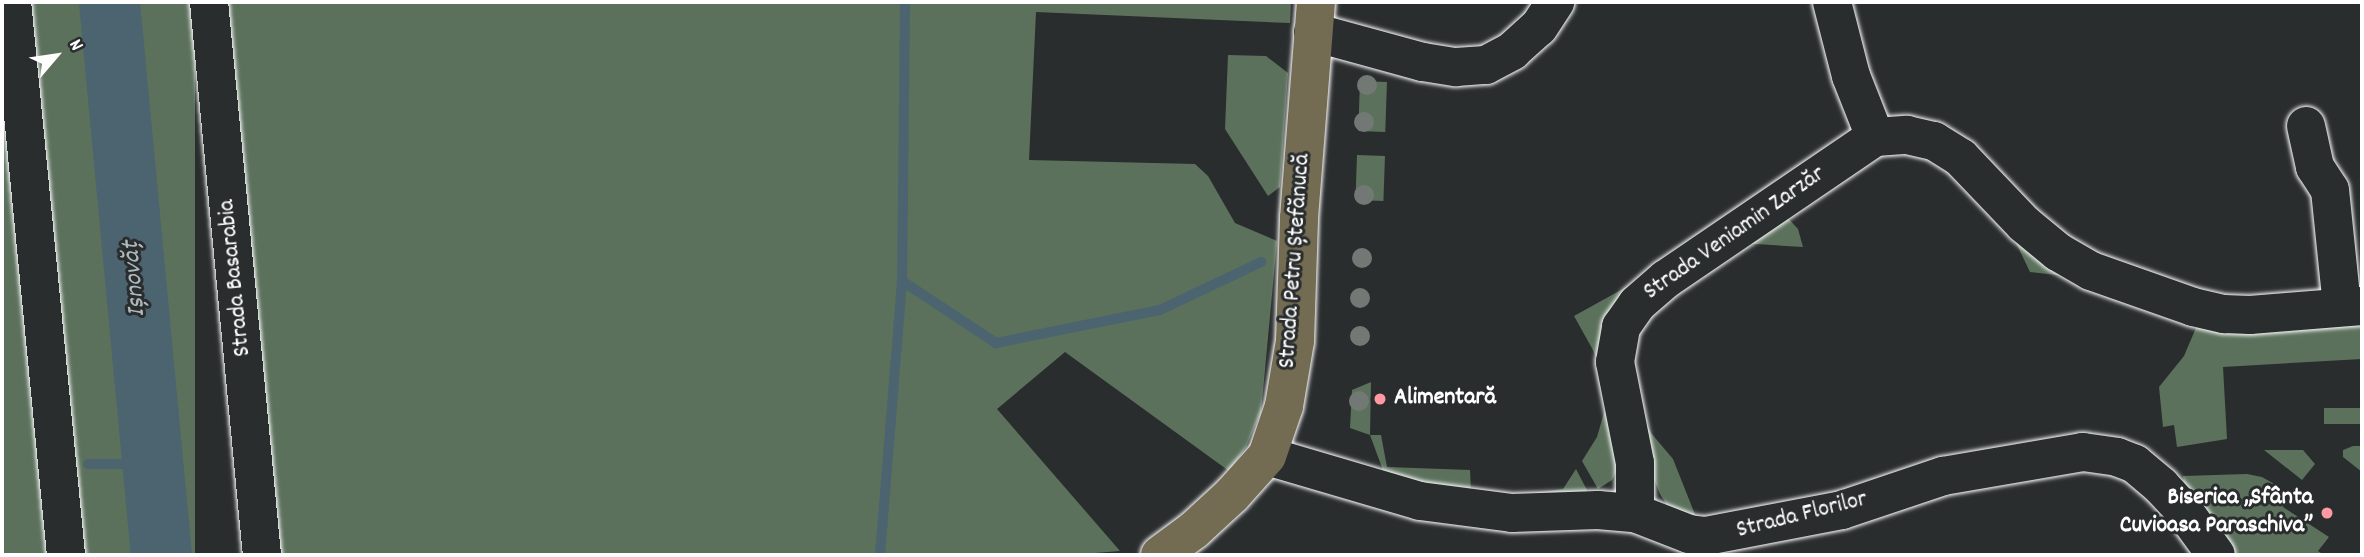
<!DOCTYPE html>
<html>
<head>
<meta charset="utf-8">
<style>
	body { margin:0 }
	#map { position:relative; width:2364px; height:557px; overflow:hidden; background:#2a2d2e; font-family:Dekko,sans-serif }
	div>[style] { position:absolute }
	.green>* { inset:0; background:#5b715c; transform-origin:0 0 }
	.stream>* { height:10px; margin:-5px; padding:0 5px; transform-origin:5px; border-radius:5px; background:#4b646f }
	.river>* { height:61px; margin:-30.5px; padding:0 30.5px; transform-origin:30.5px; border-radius:30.5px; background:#4b646f }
	.roads { filter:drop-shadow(0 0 2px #fff) drop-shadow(0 0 2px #fff) }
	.minor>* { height:38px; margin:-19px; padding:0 19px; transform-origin:19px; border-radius:19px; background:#2a2d2e }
	.major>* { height:38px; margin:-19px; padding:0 19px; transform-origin:19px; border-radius:19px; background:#736b52 }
	.trees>* { width:20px; height:20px; margin:-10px; border-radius:50%; background:#727974 }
	.dots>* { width:19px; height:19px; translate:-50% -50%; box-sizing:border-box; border:4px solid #2a2d2e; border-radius:50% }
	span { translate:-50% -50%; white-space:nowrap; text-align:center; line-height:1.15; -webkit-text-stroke:6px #2a2d2e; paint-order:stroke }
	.street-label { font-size:24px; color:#fff }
	.poi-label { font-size:24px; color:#fff; font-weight:700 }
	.left { translate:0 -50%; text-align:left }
	.right { translate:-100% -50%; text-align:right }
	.water-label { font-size:26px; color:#aeb9be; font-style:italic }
	.frame { position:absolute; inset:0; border:4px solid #fff; pointer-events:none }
	.north { position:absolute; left:21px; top:21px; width:70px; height:70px; -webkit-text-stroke:5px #2a2d2e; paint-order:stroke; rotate:61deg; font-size:19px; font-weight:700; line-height:28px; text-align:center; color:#fff }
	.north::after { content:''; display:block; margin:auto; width:24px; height:32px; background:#fff; clip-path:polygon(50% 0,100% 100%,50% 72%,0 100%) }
</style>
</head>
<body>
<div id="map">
	<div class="green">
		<div style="left:23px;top:2px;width:172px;height:556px"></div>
		<div style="clip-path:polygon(225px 2px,1291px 2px,1290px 23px,1036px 12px,1029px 160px,1195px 164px,1208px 176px,1235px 223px,1277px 241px,1261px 412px,1246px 447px,1229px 471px,1065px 352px,997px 409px,1120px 551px,1070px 555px,277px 555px)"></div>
		<div style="clip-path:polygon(2px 34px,54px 555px,2px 555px)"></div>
		<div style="clip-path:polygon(1228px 55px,1266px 56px,1288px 73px,1280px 187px,1268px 196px,1225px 129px)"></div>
		<div style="left:1360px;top:81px;width:27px;height:50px;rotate:2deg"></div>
		<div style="left:1357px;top:155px;width:28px;height:45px;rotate:2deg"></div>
		<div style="clip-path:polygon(1786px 216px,1798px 229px,1803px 247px,1740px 243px)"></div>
		<div style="clip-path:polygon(2007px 224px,2085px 278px,2030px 272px)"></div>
		<div style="clip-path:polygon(1686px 254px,1639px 291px,1623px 458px,1612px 480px,1598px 489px,1582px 461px,1597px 437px,1610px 392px,1593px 350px,1574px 316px)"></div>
		<div style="clip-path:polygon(2198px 323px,2209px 326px,2362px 326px,2362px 359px,2223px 367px,2227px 439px,2177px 447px,2174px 425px,2163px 427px,2159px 387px,2184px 356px)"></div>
		<div style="clip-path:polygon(1371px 382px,1370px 435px,1381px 435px,1387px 467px,1470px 470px,1471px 492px,1521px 495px,1563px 489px,1576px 469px,1588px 492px,1510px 503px,1384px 473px,1370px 435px,1350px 428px,1352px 390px)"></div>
		<div style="clip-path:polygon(1636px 400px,1651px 433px,1673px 459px,1696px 517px,1718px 526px,1672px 513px,1660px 494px,1642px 449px)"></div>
		<div style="left:2362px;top:408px;width:16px;height:38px;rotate:90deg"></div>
		<div style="clip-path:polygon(2353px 446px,2362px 446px,2362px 472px,2343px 457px,2343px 450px)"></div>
		<div style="clip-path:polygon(2264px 450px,2303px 450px,2315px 464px,2302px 480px)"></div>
		<div style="clip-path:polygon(2247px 474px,2262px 477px,2292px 494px,2283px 507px,2329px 537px,2318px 551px,2324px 555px,2230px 555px,2185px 489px,2183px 476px)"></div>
	</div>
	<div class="stream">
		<div style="left:905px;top:2px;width:279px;rotate:90.6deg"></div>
		<div style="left:902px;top:281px;width:113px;rotate:33.4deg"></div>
		<div style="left:996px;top:343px;width:167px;rotate:-11.4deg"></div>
		<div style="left:1160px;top:310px;width:112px;rotate:-25.4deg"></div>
		<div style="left:88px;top:464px;width:63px"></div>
		<div style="left:880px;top:555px;width:275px;rotate:-85.4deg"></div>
	</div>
	<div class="river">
		<div style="left:109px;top:2px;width:555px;rotate:84.63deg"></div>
	</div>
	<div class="roads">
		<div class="minor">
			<div style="left:12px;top:2px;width:556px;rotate:84.42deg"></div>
			<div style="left:209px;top:2px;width:556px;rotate:84.53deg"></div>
			<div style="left:1832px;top:2px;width:76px;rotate:75.6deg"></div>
			<div style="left:1851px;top:76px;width:66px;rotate:68.5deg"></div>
			<div style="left:1313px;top:32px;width:114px;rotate:15.3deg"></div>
			<div style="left:1423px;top:62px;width:33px;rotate:9deg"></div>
			<div style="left:1456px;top:67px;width:30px;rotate:-4deg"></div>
			<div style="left:1486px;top:65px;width:30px;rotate:-28deg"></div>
			<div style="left:1512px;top:51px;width:36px;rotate:-42deg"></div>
			<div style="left:1539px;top:27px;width:30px;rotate:-57deg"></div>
			<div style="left:2306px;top:126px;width:42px;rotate:77.6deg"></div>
			<div style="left:2315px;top:167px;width:27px;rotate:57deg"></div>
			<div style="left:2330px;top:190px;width:117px;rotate:84.1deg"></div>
			<div style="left:1267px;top:456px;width:159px;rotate:16.4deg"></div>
			<div style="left:1420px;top:501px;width:93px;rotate:7.4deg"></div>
			<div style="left:1512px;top:513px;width:86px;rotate:-2deg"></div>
			<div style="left:1598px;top:510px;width:37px;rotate:5deg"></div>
			<div style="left:1635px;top:513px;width:58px;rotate:21.3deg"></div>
			<div style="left:1689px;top:534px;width:17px;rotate:7deg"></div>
			<div style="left:1706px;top:536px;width:138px;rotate:-10.8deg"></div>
			<div style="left:1842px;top:510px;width:107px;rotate:-18.6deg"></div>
			<div style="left:1943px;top:476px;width:142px;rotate:-9.7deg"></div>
			<div style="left:2083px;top:452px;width:34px;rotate:8deg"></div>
			<div style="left:2117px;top:457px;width:19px;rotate:21deg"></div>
			<div style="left:2135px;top:464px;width:34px;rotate:40deg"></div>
			<div style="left:2161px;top:486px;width:34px;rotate:47deg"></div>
			<div style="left:2184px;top:511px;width:54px;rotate:54deg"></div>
			<div style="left:1635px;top:513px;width:50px;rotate:-90deg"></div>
			<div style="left:1635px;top:463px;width:103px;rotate:-101.2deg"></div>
			<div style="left:1615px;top:362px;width:36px;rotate:-80deg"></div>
			<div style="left:1621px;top:327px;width:28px;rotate:-55deg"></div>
			<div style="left:1637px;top:304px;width:38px;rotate:-41deg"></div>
			<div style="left:1666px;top:279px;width:253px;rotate:-34.2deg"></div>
			<div style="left:1875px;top:137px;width:32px;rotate:-4deg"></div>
			<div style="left:1907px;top:135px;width:28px;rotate:13deg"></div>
			<div style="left:1934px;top:141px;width:32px;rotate:32deg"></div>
			<div style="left:1961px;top:158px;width:91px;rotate:46.3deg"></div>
			<div style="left:2024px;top:224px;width:44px;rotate:39.5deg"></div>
			<div style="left:2058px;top:252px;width:38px;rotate:30deg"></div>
			<div style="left:2091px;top:271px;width:108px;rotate:19.4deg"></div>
			<div style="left:2193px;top:307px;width:32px;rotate:13deg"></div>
			<div style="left:2224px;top:314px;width:26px;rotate:2deg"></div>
			<div style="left:2250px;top:315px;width:112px;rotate:-4.6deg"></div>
		</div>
		<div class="major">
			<div style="left:1160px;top:555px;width:42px;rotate:-36.3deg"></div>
			<div style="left:1194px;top:530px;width:52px;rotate:-42.6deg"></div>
			<div style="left:1232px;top:495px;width:52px;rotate:-48.1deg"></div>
			<div style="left:1267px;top:456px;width:53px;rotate:-71.2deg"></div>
			<div style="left:1284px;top:406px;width:66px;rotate:-80.4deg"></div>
			<div style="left:1295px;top:341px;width:123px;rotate:-88.1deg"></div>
			<div style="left:1299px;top:218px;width:217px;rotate:-85.5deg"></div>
		</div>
	</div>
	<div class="trees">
		<div style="left:1367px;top:85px"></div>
		<div style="left:1364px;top:122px"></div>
		<div style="left:1364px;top:195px"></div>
		<div style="left:1362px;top:258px"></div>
		<div style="left:1360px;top:298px"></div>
		<div style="left:1360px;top:336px"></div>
		<div style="left:1359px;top:401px"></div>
	</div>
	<div class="dots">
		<div style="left:1380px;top:399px;background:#ff9aa2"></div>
		<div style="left:2327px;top:513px;background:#ff9aa2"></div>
	</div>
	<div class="street-label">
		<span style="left:1735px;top:234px;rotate:-35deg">Strada Veniamin Zarzăr</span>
		<span style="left:1296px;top:261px;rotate:-86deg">Strada Petru Ștefănucă</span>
		<span style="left:236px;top:278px;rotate:-96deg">Strada Basarabia</span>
		<span style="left:1802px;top:516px;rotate:-14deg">Strada Florilor</span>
	</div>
	<div class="poi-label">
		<span class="left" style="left:1394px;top:399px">Alimentară</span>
		<span class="right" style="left:2313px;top:513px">Biserica „Sfânta<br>Cuvioasa Paraschiva”</span>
	</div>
	<div class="water-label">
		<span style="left:135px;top:279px;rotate:-95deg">Ișnovăț</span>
	</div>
	<div class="frame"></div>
	<div class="north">N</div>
</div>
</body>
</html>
